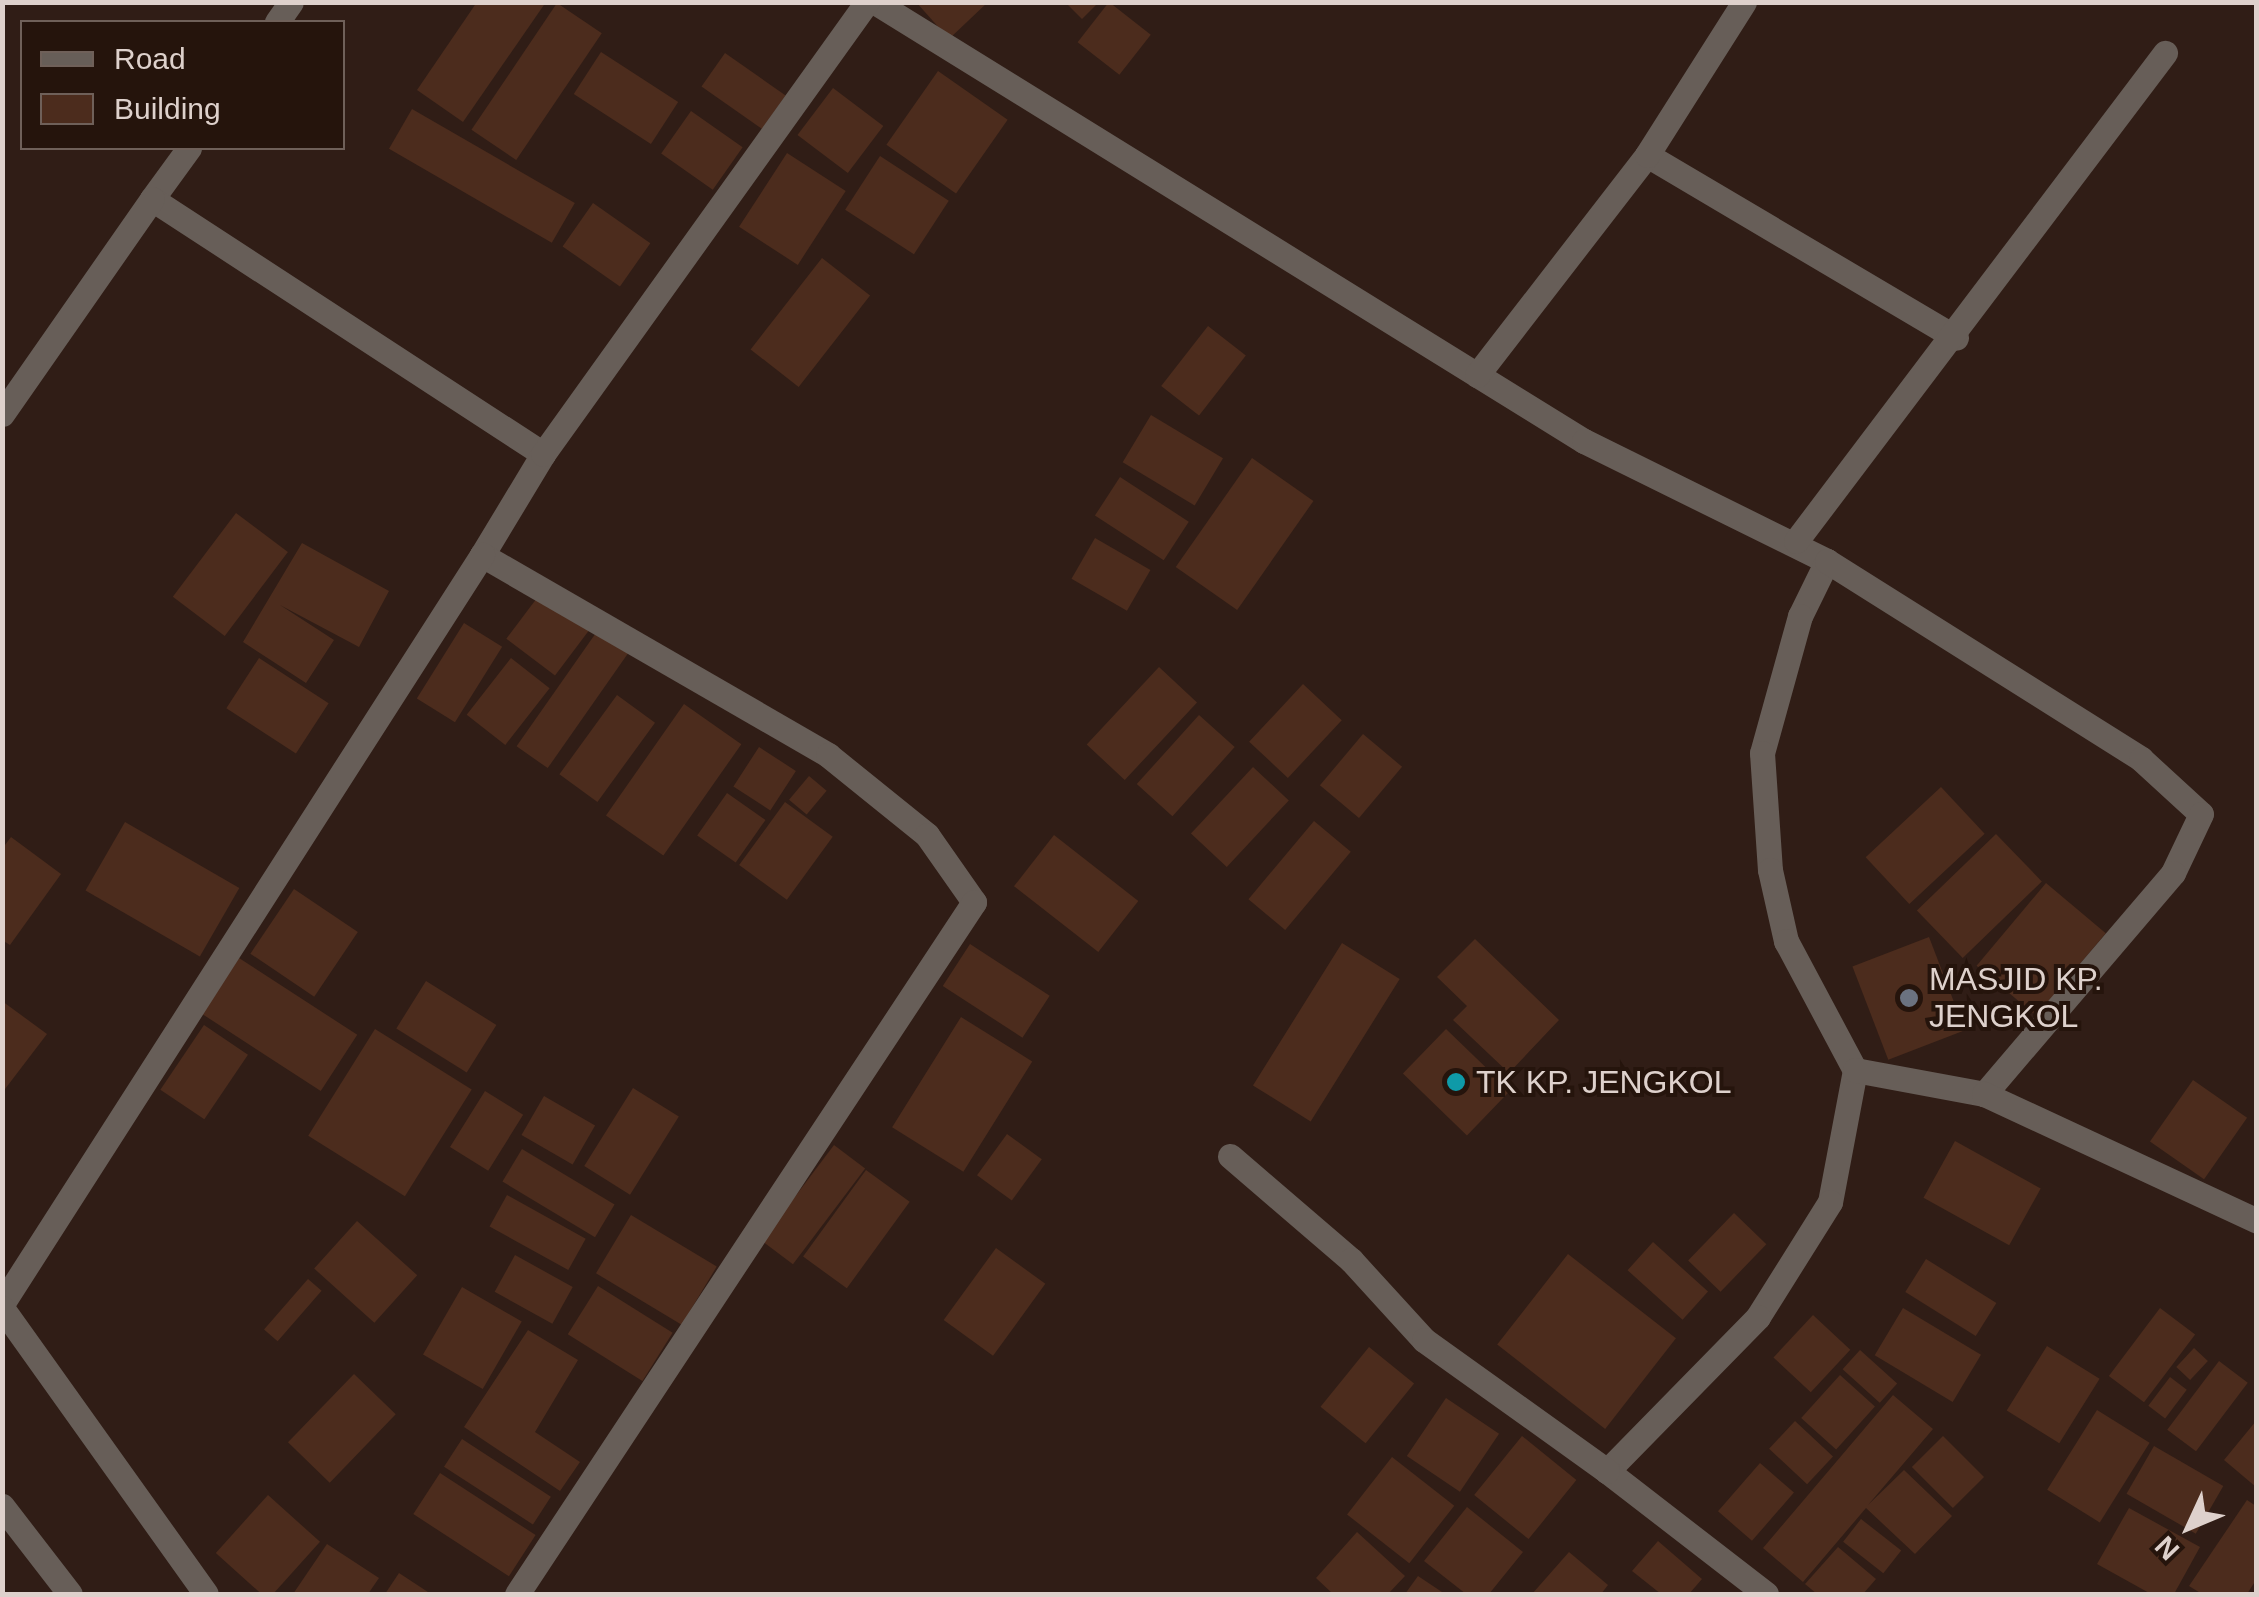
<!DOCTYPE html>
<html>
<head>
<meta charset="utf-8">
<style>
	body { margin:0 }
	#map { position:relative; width:2259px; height:1597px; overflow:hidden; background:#301d16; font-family:Arial,sans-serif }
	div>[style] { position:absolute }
	.building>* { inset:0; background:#4c2c1d; transform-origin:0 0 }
	.minor>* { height:25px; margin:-12.5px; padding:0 12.5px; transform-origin:12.5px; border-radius:12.5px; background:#675e58 }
	.dots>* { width:28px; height:28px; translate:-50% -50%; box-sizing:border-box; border:5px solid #25140c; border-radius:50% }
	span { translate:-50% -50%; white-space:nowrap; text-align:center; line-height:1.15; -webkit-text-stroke:8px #25140c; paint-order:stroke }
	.poi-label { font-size:32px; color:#ded1cc }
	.left { translate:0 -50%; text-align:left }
	.frame { position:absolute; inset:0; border:5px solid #ded1cc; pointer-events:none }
	.legend { position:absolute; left:20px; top:20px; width:325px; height:130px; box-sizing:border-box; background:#25140c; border:2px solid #6f6059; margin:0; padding:12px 18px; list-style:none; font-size:30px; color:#ded1cc }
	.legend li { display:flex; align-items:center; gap:20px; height:50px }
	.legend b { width:50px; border:2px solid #6f6059 }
	.north { position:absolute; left:2139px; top:1477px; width:100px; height:100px; -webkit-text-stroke:8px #25140c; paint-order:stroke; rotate:226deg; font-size:28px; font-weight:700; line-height:40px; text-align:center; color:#ded1cc }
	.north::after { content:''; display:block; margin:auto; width:35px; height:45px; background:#ded1cc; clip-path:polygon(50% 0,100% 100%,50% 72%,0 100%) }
</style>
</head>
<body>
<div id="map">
	<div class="building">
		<div style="clip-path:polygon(477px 2px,546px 2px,463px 122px,417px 90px)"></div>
		<div style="clip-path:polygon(916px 2px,988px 2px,949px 39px)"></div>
		<div style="clip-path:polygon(1065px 2px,1099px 2px,1082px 19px)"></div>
		<div style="left:1109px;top:2px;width:53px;height:51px;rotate:38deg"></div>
		<div style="left:557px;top:3px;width:54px;height:153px;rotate:34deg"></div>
		<div style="left:601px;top:52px;width:92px;height:50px;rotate:33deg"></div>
		<div style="left:725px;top:53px;width:74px;height:41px;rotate:35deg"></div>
		<div style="left:938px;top:71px;width:85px;height:90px;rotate:35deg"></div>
		<div style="left:833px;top:88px;width:63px;height:59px;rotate:37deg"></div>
		<div style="left:412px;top:109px;width:188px;height:46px;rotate:30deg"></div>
		<div style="left:691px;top:111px;width:63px;height:52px;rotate:35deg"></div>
		<div style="left:787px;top:153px;width:70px;height:88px;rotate:33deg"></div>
		<div style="left:880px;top:156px;width:82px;height:64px;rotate:33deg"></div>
		<div style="left:593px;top:203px;width:70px;height:53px;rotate:35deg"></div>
		<div style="left:822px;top:258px;width:61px;height:116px;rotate:38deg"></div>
		<div style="left:1208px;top:326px;width:48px;height:76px;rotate:38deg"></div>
		<div style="left:1151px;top:415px;width:84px;height:55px;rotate:31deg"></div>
		<div style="left:1252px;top:458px;width:75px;height:133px;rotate:35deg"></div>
		<div style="left:1120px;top:477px;width:82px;height:46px;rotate:33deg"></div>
		<div style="left:236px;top:513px;width:65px;height:105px;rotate:37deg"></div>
		<div style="left:1095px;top:538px;width:64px;height:47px;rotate:30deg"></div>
		<div style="clip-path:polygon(302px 543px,389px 591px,359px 647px,280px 605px,334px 640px,306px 683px,243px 642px)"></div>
		<div style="left:540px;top:594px;width:61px;height:56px;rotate:37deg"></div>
		<div style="left:464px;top:623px;width:45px;height:89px;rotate:32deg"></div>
		<div style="left:598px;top:630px;width:38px;height:142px;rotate:35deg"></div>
		<div style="left:259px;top:658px;width:83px;height:60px;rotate:33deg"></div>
		<div style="left:511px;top:658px;width:49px;height:72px;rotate:38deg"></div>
		<div style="left:1159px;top:667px;width:52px;height:106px;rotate:43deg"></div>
		<div style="left:1303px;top:684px;width:53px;height:79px;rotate:43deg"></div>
		<div style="left:617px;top:695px;width:47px;height:98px;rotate:36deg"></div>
		<div style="left:684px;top:704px;width:70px;height:136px;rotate:35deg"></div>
		<div style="left:1199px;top:715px;width:48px;height:93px;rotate:42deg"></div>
		<div style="left:1363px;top:734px;width:51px;height:67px;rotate:40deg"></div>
		<div style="left:759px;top:747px;width:44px;height:47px;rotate:33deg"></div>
		<div style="left:1253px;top:767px;width:49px;height:91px;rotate:43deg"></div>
		<div style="left:809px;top:776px;width:23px;height:31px;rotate:40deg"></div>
		<div style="left:1941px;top:787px;width:64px;height:103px;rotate:47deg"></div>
		<div style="left:727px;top:793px;width:47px;height:52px;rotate:35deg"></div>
		<div style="left:785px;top:802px;width:59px;height:78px;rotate:36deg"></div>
		<div style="left:1314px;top:821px;width:48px;height:102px;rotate:40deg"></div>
		<div style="left:125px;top:822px;width:132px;height:79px;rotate:30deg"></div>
		<div style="left:1996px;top:834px;width:66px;height:110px;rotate:46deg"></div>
		<div style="left:1054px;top:835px;width:107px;height:65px;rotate:38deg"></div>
		<div style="clip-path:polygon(11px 837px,61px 874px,10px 945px,2px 940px,2px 849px)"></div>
		<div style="left:2046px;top:883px;width:78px;height:108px;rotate:40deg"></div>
		<div style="left:294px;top:889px;width:77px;height:78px;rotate:34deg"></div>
		<div style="left:1929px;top:937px;width:100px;height:82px;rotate:69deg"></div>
		<div style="clip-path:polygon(1475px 939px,1559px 1020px,1509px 1073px,1453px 1020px,1467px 1006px,1437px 977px)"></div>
		<div style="left:1342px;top:943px;width:68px;height:168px;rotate:32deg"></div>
		<div style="left:970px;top:944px;width:95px;height:50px;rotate:33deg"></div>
		<div style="left:239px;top:958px;width:141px;height:67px;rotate:33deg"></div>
		<div style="left:426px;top:981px;width:83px;height:56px;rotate:32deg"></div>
		<div style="clip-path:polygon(2px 1001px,47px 1034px,2px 1093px)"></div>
		<div style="left:961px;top:1017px;width:84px;height:130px;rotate:32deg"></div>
		<div style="left:204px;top:1025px;width:53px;height:78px;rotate:34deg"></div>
		<div style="left:375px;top:1029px;width:114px;height:126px;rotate:32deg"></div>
		<div style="left:1446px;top:1029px;width:89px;height:62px;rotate:44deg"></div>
		<div style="left:2193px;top:1080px;width:66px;height:75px;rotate:35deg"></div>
		<div style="left:633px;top:1088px;width:54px;height:92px;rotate:32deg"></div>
		<div style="left:485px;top:1091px;width:45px;height:66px;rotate:32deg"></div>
		<div style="left:544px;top:1096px;width:59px;height:45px;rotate:30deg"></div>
		<div style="left:1007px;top:1134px;width:43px;height:51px;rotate:36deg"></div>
		<div style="left:1955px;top:1141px;width:98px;height:65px;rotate:29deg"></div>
		<div style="left:834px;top:1145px;width:39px;height:120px;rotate:37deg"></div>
		<div style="left:522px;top:1149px;width:108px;height:38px;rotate:31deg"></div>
		<div style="left:866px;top:1170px;width:54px;height:107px;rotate:36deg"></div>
		<div style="left:507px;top:1195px;width:90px;height:36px;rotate:29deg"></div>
		<div style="left:1734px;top:1213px;width:45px;height:66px;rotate:44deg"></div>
		<div style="left:631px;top:1215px;width:100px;height:68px;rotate:31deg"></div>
		<div style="left:357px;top:1221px;width:81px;height:64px;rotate:42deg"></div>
		<div style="left:1653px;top:1242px;width:74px;height:38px;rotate:42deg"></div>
		<div style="left:996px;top:1248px;width:61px;height:89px;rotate:36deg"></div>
		<div style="left:1568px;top:1254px;width:137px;height:115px;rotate:38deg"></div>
		<div style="left:515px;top:1255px;width:66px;height:42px;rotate:29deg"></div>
		<div style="left:1926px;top:1259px;width:83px;height:39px;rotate:32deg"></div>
		<div style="left:308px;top:1279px;width:18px;height:67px;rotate:41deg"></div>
		<div style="left:598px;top:1286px;width:88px;height:57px;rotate:32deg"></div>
		<div style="left:462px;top:1287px;width:69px;height:78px;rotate:30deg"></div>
		<div style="left:1903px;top:1308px;width:91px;height:55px;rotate:31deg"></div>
		<div style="left:2160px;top:1308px;width:44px;height:85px;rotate:37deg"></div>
		<div style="left:1813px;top:1315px;width:51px;height:58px;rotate:43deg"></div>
		<div style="clip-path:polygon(528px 1330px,578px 1360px,535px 1432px,580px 1462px,560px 1491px,464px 1427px)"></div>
		<div style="left:2047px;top:1346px;width:62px;height:76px;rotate:32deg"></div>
		<div style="left:1369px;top:1347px;width:58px;height:77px;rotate:39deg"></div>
		<div style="left:2194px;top:1348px;width:19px;height:26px;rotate:43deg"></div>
		<div style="left:1860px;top:1350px;width:50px;height:26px;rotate:42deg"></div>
		<div style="left:2219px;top:1361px;width:36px;height:86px;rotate:37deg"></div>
		<div style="left:354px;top:1374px;width:58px;height:95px;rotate:44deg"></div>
		<div style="left:1840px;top:1375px;width:47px;height:58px;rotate:42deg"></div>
		<div style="left:2170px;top:1377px;width:21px;height:36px;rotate:37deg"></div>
		<div style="clip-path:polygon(1893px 1395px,1933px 1429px,1868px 1505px,1904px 1470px,1952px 1516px,1915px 1554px,1866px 1508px,1803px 1582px,1763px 1548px)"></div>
		<div style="left:1446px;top:1398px;width:64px;height:70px;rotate:34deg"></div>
		<div style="left:2097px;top:1410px;width:62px;height:94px;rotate:32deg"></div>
		<div style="left:1795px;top:1421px;width:52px;height:38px;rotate:43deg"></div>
		<div style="clip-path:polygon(2256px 1421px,2256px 1487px,2224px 1460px)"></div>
		<div style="left:1522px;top:1436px;width:70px;height:76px;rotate:39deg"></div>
		<div style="left:1943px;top:1436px;width:58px;height:44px;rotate:45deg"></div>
		<div style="left:462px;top:1439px;width:106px;height:33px;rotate:33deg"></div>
		<div style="left:2154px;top:1446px;width:80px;height:55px;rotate:30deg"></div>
		<div style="left:1392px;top:1457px;width:79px;height:73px;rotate:38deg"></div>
		<div style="left:1760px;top:1463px;width:45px;height:64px;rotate:41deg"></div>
		<div style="left:440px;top:1473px;width:114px;height:49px;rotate:33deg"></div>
		<div style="left:268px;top:1495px;width:70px;height:78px;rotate:42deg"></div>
		<div style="clip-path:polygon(2247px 1500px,2256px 1506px,2256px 1580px,2247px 1594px,2202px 1594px,2189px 1586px)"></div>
		<div style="clip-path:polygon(1467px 1507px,1523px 1552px,1489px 1594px,1466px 1594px,1424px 1561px)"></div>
		<div style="clip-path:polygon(2129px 1508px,2200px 1547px,2174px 1594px,2151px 1594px,2097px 1564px)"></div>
		<div style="left:1861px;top:1519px;width:51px;height:29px;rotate:38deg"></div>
		<div style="clip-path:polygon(1357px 1532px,1405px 1576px,1388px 1594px,1333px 1594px,1316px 1578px)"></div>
		<div style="clip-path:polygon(1658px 1541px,1702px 1579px,1689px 1594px,1661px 1594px,1632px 1571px)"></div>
		<div style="clip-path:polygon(327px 1544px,379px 1578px,368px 1594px,293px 1594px)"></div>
		<div style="clip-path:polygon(1838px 1547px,1876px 1579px,1863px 1594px,1817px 1594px,1805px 1584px)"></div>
		<div style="clip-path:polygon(1569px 1552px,1608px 1585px,1601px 1594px,1532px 1594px)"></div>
		<div style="clip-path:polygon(399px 1573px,431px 1594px,385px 1594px)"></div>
		<div style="clip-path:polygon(1418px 1576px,1445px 1594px,1405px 1594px)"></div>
	</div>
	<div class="minor">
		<div style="left:875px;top:2px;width:834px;rotate:31.77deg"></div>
		<div style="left:1584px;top:441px;width:271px;rotate:26.3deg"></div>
		<div style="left:1827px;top:561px;width:61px;rotate:116.1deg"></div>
		<div style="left:1800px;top:616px;width:142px;rotate:105.5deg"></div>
		<div style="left:1762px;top:753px;width:117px;rotate:86.1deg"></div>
		<div style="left:1770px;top:870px;width:73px;rotate:77.3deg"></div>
		<div style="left:1786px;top:941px;width:146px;rotate:61.9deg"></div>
		<div style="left:1855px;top:1070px;width:134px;rotate:100.7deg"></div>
		<div style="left:1830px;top:1202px;width:136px;rotate:122.1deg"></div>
		<div style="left:1758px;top:1317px;width:216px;rotate:134.4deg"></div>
		<div style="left:1607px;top:1471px;width:201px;rotate:37.7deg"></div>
		<div style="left:277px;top:22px;width:24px;rotate:-55deg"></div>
		<div style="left:189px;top:148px;width:63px;rotate:126deg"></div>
		<div style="left:152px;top:199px;width:467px;rotate:33.1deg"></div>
		<div style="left:543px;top:454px;width:118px;rotate:121.1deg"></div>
		<div style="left:482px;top:555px;width:400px;rotate:30deg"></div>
		<div style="left:828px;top:755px;width:127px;rotate:38.9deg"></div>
		<div style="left:927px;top:835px;width:82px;rotate:55deg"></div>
		<div style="left:974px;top:902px;width:829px;rotate:123.44deg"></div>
		<div style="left:1647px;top:155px;width:359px;rotate:30.6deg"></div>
		<div style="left:1477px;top:375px;width:278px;rotate:-52.3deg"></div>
		<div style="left:1647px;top:155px;width:181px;rotate:-57.6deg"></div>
		<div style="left:2px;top:414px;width:262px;rotate:-55.1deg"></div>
		<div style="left:543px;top:454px;width:556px;rotate:-54.37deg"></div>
		<div style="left:1796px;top:541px;width:612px;rotate:-52.91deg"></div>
		<div style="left:1827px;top:561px;width:371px;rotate:32.2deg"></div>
		<div style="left:2141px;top:759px;width:81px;rotate:42.5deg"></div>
		<div style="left:2201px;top:814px;width:65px;rotate:115.4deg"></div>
		<div style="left:2173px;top:873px;width:291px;rotate:130.5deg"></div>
		<div style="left:1855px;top:1070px;width:131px;rotate:10.5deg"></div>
		<div style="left:1984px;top:1094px;width:300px;rotate:24.9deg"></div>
		<div style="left:1230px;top:1156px;width:160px;rotate:40.7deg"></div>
		<div style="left:1351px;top:1260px;width:108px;rotate:47.6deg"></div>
		<div style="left:1424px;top:1340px;width:225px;rotate:35.6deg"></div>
		<div style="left:2px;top:1304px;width:890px;rotate:-57.35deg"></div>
		<div style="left:2px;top:1308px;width:351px;rotate:54.5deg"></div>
		<div style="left:2px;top:1506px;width:111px;rotate:52.3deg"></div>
	</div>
	<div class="dots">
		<div style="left:1909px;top:998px;background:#6b7280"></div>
		<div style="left:1456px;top:1082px;background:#0f9aa8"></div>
	</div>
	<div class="poi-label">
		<span class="left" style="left:1929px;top:998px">MASJID KP.<br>JENGKOL</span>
		<span class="left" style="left:1476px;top:1082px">TK KP. JENGKOL</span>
	</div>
	<div class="frame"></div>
	<ul class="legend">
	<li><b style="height:12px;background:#675e58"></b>Road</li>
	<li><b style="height:28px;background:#4c2c1d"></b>Building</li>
	</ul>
	<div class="north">N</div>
</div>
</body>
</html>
